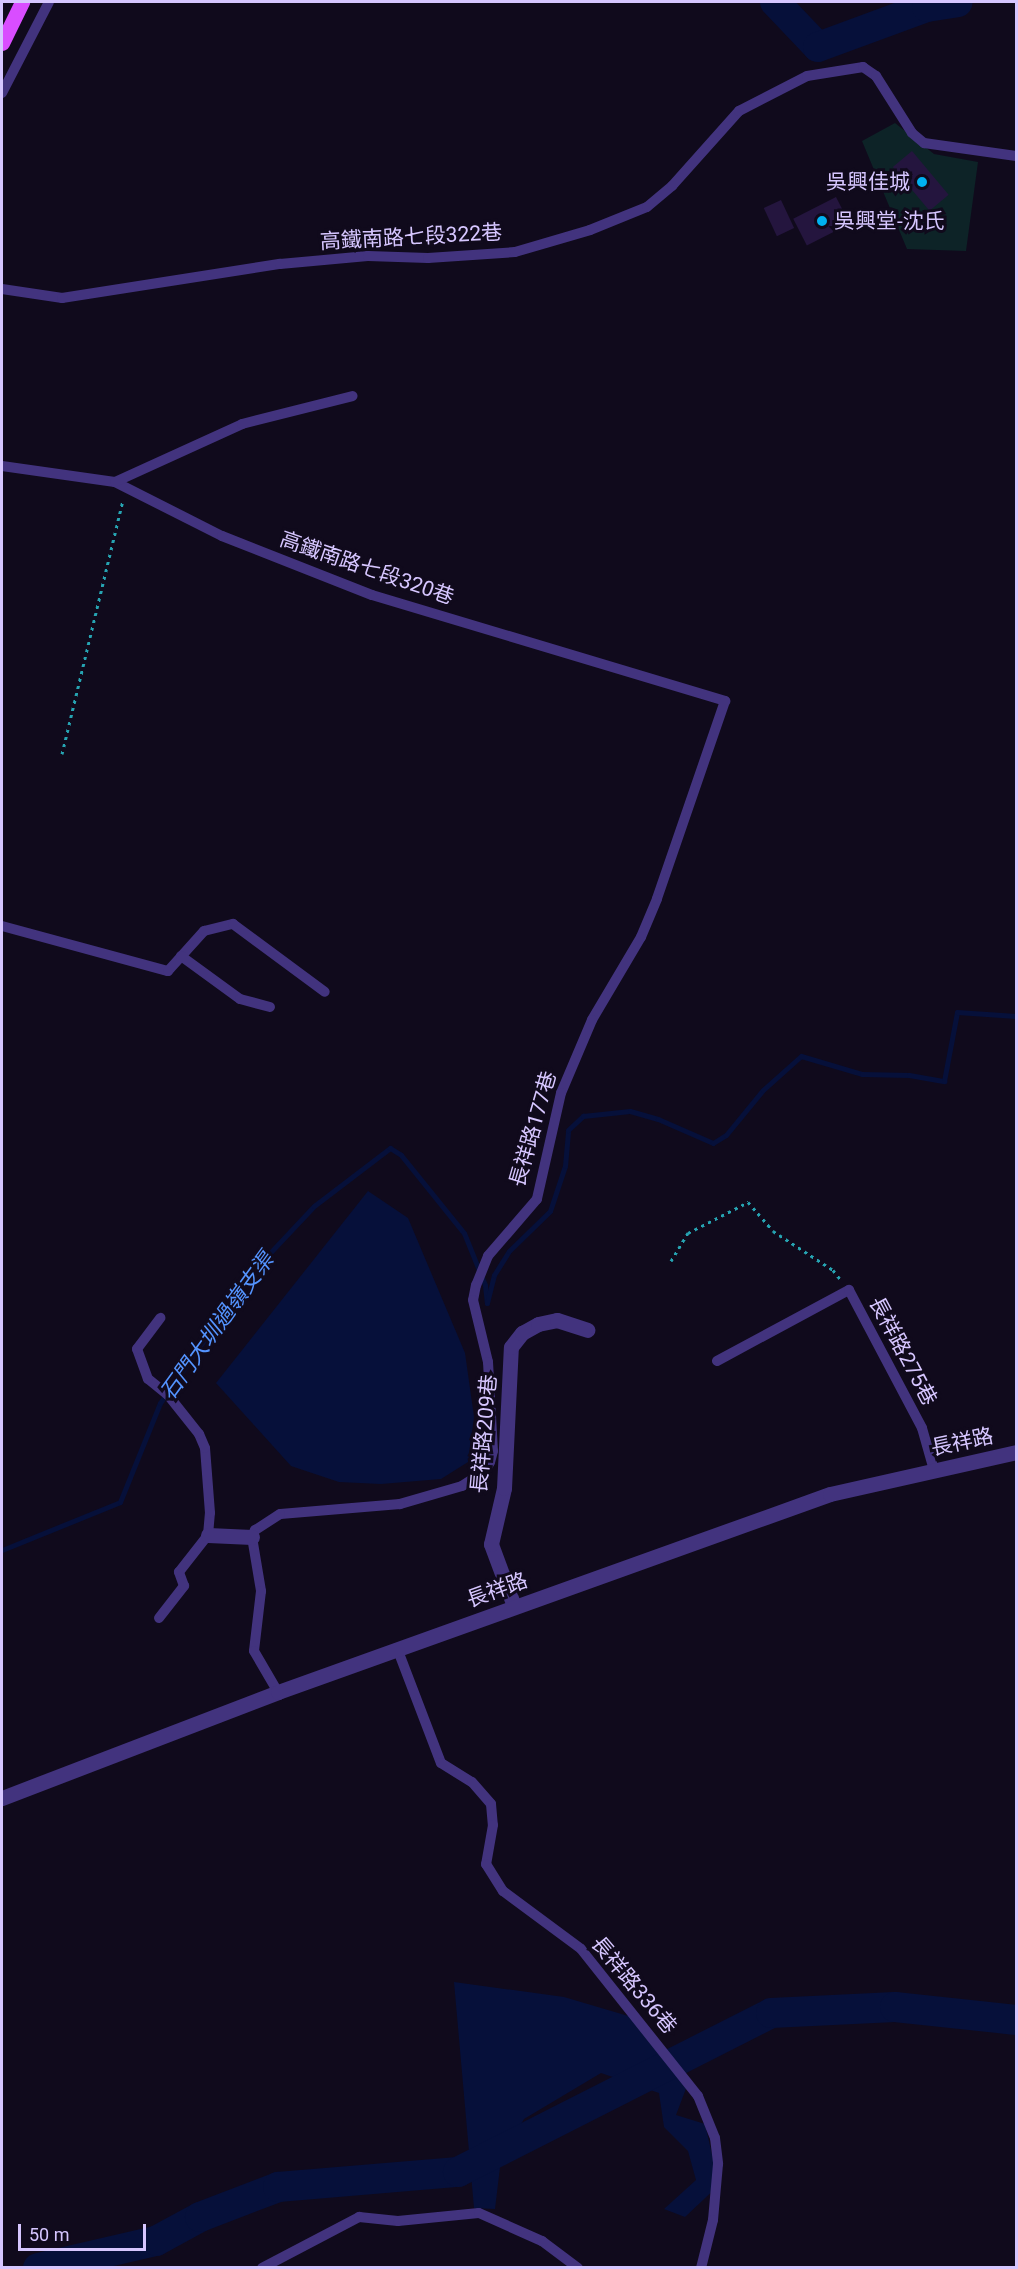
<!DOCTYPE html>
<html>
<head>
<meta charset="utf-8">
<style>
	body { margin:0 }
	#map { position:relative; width:1018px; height:2269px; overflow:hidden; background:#100a1c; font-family:Roboto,"Noto Sans TC",sans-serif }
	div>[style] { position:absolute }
	.green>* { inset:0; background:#0d2327 }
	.water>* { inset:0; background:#06103a }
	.stream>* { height:5px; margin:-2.5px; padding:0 2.5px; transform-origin:2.5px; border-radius:2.5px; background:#06103a }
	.river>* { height:30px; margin:-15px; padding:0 15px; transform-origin:15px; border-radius:15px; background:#06103a }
	.building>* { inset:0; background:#24153e; transform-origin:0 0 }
	.path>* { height:3px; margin-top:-1.5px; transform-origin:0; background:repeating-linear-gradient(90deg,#26a4b2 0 3px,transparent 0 7.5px) }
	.service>* { height:10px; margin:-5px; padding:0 5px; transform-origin:5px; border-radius:5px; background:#42337e }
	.minor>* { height:15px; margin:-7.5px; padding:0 7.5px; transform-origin:7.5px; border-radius:7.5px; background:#42337e }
	.tertiary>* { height:15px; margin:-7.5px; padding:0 7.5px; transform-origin:7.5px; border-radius:7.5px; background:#42337e }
	.primary>* { height:15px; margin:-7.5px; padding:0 7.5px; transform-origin:7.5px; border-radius:7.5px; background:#d94dff }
	.dots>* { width:16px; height:16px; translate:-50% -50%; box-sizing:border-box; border:3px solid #100a1c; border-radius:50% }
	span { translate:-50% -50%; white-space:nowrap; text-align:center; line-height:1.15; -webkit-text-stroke:6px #100a1c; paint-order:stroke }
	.poi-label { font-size:21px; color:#d6c6ff }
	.right { translate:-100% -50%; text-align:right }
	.left { translate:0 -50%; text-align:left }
	.street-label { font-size:21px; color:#d6c6ff }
	.water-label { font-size:22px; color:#5494ff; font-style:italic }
	.frame { position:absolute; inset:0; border:3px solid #d6c6ff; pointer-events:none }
	.scale { position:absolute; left:18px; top:2224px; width:128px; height:27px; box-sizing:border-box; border:3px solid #d6c6ff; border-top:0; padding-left:8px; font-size:18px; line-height:21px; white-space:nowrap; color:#d6c6ff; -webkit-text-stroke:4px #100a1c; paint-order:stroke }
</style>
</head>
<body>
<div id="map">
	<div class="green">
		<div style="clip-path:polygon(895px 123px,934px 154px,978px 162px,966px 251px,907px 249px,862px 141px)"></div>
	</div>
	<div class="water">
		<div style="clip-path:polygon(368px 1191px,408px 1218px,465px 1353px,474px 1417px,468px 1462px,441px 1479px,381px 1484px,339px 1482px,291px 1466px,216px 1383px)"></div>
		<div style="clip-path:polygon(454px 1982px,564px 1997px,635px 2018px,687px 2086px,676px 2115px,705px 2124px,719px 2185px,685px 2217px,664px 2209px,696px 2180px,688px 2151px,664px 2127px,659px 2093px,601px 2073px,524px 2119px,501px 2159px,495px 2209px,474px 2208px)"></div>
	</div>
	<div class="stream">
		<div style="left:2px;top:1550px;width:127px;rotate:-22.1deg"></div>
		<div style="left:120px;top:1502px;width:107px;rotate:-68deg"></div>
		<div style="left:160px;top:1403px;width:157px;rotate:-55.1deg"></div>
		<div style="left:250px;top:1274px;width:93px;rotate:-46.7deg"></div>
		<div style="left:314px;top:1206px;width:96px;rotate:-37.3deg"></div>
		<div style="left:390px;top:1148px;width:13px;rotate:32deg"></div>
		<div style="left:401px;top:1155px;width:100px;rotate:51.1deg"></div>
		<div style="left:464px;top:1233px;width:56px;rotate:68deg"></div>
		<div style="left:485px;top:1285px;width:18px;rotate:84deg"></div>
		<div style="left:487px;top:1303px;width:29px;rotate:-76deg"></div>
		<div style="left:494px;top:1275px;width:28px;rotate:-58deg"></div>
		<div style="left:509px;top:1251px;width:57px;rotate:-44.3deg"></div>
		<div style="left:550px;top:1211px;width:47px;rotate:-71.6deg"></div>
		<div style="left:565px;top:1166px;width:36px;rotate:-85deg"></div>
		<div style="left:568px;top:1130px;width:21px;rotate:-43deg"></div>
		<div style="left:583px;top:1116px;width:47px;rotate:-6.1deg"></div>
		<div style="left:630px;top:1111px;width:29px;rotate:16deg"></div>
		<div style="left:658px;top:1119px;width:60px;rotate:23.6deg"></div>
		<div style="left:713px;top:1143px;width:15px;rotate:-32deg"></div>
		<div style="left:726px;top:1135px;width:58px;rotate:-50.6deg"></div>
		<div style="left:763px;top:1090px;width:51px;rotate:-41.8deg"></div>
		<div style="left:801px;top:1056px;width:64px;rotate:16.4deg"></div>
		<div style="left:862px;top:1074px;width:47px;rotate:1.2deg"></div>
		<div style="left:909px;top:1075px;width:36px;rotate:10deg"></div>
		<div style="left:944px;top:1081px;width:70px;rotate:-79.3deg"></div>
		<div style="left:957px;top:1012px;width:59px;rotate:3.9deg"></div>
	</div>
	<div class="river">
		<div style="left:775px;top:2px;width:62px;rotate:46.3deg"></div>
		<div style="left:818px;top:47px;width:116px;rotate:-20.2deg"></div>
		<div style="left:927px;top:7px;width:31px;rotate:-9deg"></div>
		<div style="left:38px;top:2268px;width:121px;rotate:-12.9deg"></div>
		<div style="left:156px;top:2241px;width:50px;rotate:-28.6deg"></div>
		<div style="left:200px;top:2217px;width:84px;rotate:-21deg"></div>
		<div style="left:278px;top:2187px;width:181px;rotate:-4.8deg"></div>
		<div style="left:458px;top:2172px;width:351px;rotate:-26.9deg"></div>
		<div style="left:771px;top:2013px;width:124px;rotate:-2.8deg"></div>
		<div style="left:895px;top:2007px;width:122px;rotate:6.1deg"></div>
	</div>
	<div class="building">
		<div style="left:912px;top:151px;width:57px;height:25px;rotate:50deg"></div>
		<div style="left:836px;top:197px;width:30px;height:48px;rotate:63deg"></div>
		<div style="left:781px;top:200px;width:31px;height:19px;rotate:65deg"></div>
	</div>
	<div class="path">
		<div style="left:62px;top:754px;width:262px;rotate:-76.5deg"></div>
		<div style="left:671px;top:1261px;width:33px;rotate:-59deg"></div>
		<div style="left:688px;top:1233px;width:68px;rotate:-27.3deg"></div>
		<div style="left:748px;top:1202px;width:38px;rotate:49deg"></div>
		<div style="left:773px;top:1231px;width:72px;rotate:33deg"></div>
		<div style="left:833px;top:1270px;width:11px;rotate:52deg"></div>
	</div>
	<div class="service">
		<div style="left:2px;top:93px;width:102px;rotate:-62.7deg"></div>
		<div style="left:2px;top:289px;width:61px;rotate:8.5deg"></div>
		<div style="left:62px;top:298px;width:221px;rotate:-8.9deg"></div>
		<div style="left:280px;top:264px;width:88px;rotate:-5.2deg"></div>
		<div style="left:368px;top:256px;width:60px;rotate:1.9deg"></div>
		<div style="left:428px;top:258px;width:87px;rotate:-3.9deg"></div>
		<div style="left:515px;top:252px;width:78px;rotate:-16.3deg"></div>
		<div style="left:590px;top:230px;width:61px;rotate:-22deg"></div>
		<div style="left:647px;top:207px;width:33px;rotate:-40deg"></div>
		<div style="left:672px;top:186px;width:101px;rotate:-48.2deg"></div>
		<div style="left:739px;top:111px;width:76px;rotate:-27.2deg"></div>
		<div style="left:807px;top:76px;width:57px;rotate:-9.1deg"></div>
		<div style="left:863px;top:67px;width:16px;rotate:35deg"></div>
		<div style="left:876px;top:76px;width:67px;rotate:57.7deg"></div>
		<div style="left:912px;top:133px;width:16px;rotate:40deg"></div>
		<div style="left:924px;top:143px;width:93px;rotate:8deg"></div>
		<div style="left:2px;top:466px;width:114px;rotate:8.1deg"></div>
		<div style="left:115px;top:482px;width:120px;rotate:26.8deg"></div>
		<div style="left:222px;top:536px;width:161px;rotate:21.5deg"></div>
		<div style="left:372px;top:595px;width:369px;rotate:16.7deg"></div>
		<div style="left:725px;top:701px;width:209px;rotate:109deg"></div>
		<div style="left:657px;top:899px;width:41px;rotate:112.8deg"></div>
		<div style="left:641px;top:937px;width:96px;rotate:120.6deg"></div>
		<div style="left:592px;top:1020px;width:79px;rotate:113deg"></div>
		<div style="left:561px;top:1093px;width:109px;rotate:102.8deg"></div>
		<div style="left:537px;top:1199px;width:75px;rotate:130.7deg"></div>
		<div style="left:488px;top:1256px;width:31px;rotate:112deg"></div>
		<div style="left:476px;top:1285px;width:15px;rotate:101deg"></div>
		<div style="left:473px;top:1300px;width:64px;rotate:76.4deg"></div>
		<div style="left:488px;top:1362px;width:89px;rotate:86.8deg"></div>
		<div style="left:493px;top:1451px;width:11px;rotate:105deg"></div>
		<div style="left:490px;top:1462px;width:10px;rotate:119deg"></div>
		<div style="left:485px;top:1471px;width:27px;rotate:147deg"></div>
		<div style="left:462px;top:1486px;width:65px;rotate:163.8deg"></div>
		<div style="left:400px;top:1504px;width:120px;rotate:175.2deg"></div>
		<div style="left:280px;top:1514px;width:30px;rotate:147deg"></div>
		<div style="left:255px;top:1530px;width:8px;rotate:113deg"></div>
		<div style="left:252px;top:1537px;width:55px;rotate:80.5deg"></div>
		<div style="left:261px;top:1591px;width:60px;rotate:96.7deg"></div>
		<div style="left:254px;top:1651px;width:48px;rotate:59.7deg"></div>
		<div style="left:115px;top:482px;width:140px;rotate:-24.5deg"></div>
		<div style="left:242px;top:424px;width:114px;rotate:-14.2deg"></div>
		<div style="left:2px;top:926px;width:172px;rotate:15.2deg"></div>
		<div style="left:168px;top:971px;width:54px;rotate:-48deg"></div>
		<div style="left:204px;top:931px;width:30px;rotate:-14deg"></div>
		<div style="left:233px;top:924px;width:114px;rotate:36.5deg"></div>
		<div style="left:181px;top:956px;width:73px;rotate:36.1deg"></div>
		<div style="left:240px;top:999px;width:31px;rotate:15deg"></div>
		<div style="left:717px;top:1361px;width:150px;rotate:-28.3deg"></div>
		<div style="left:849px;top:1290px;width:156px;rotate:62.1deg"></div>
		<div style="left:922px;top:1428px;width:44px;rotate:74.1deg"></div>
		<div style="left:159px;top:1618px;width:41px;rotate:-52deg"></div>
		<div style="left:184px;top:1586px;width:15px;rotate:-110deg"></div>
		<div style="left:179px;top:1572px;width:47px;rotate:-51.9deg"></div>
		<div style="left:208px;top:1535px;width:22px;rotate:-85deg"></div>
		<div style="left:210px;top:1513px;width:65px;rotate:-94.4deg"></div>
		<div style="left:205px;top:1448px;width:15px;rotate:-113deg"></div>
		<div style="left:199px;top:1434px;width:50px;rotate:-128.5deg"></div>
		<div style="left:168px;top:1395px;width:26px;rotate:-141deg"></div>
		<div style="left:148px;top:1379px;width:32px;rotate:-110deg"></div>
		<div style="left:137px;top:1349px;width:39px;rotate:-53deg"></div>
		<div style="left:397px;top:1648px;width:123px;rotate:69.1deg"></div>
		<div style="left:441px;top:1763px;width:36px;rotate:32deg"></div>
		<div style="left:472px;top:1782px;width:29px;rotate:49deg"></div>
		<div style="left:491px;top:1804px;width:21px;rotate:85deg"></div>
		<div style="left:493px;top:1825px;width:40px;rotate:100deg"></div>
		<div style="left:486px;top:1864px;width:32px;rotate:58deg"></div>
		<div style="left:503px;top:1891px;width:97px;rotate:36.6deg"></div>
		<div style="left:581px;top:1949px;width:188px;rotate:51.5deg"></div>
		<div style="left:698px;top:2096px;width:45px;rotate:68deg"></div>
		<div style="left:715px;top:2138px;width:26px;rotate:83deg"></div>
		<div style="left:718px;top:2164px;width:56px;rotate:95.1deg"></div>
		<div style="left:713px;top:2220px;width:49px;rotate:104deg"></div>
		<div style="left:262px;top:2268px;width:110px;rotate:-27.7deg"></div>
		<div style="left:359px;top:2217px;width:39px;rotate:6deg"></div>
		<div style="left:398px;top:2221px;width:81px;rotate:-5.6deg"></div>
		<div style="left:479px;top:2213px;width:69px;rotate:24deg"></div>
		<div style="left:542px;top:2241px;width:45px;rotate:36.9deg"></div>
	</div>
	<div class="minor">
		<div style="left:208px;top:1535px;width:44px;rotate:2.6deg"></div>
		<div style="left:514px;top:1606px;width:66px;rotate:-110.4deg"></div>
		<div style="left:491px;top:1544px;width:57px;rotate:-76.9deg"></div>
		<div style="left:504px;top:1488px;width:141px;rotate:-87.2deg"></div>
		<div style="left:511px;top:1347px;width:18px;rotate:-52deg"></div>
		<div style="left:522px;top:1333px;width:18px;rotate:-29deg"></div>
		<div style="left:538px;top:1324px;width:19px;rotate:-12deg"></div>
		<div style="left:557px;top:1320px;width:32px;rotate:18deg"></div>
	</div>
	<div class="tertiary">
		<div style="left:2px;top:1798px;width:296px;rotate:-21deg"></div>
		<div style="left:278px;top:1692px;width:586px;rotate:-19.73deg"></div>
		<div style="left:830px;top:1494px;width:191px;rotate:-12.7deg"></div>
	</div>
	<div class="primary">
		<div style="left:2px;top:43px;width:46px;rotate:-64deg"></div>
	</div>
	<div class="dots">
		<div style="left:922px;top:182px;background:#00b1f1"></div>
		<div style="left:822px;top:221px;background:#00b1f1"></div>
	</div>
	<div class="poi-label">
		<span class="right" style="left:910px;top:182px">吳興佳城</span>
		<span class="left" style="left:834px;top:221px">吳興堂-沈氏</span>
	</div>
	<div class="street-label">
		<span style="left:411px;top:237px;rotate:-3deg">高鐵南路七段322巷</span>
		<span style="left:367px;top:568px;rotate:19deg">高鐵南路七段320巷</span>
		<span style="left:533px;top:1129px;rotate:-74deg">長祥路177巷</span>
		<span style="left:903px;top:1351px;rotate:62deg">長祥路275巷</span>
		<span style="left:484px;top:1434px;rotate:-85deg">長祥路209巷</span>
		<span style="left:962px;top:1442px;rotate:-12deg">長祥路</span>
		<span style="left:497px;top:1590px;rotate:-20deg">長祥路</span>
		<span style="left:634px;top:1985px;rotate:50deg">長祥路336巷</span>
	</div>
	<div class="water-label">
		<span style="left:217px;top:1326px;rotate:-54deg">石門大圳過嶺支渠</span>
	</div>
	<div class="frame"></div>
	<div class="scale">50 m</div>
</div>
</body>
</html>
